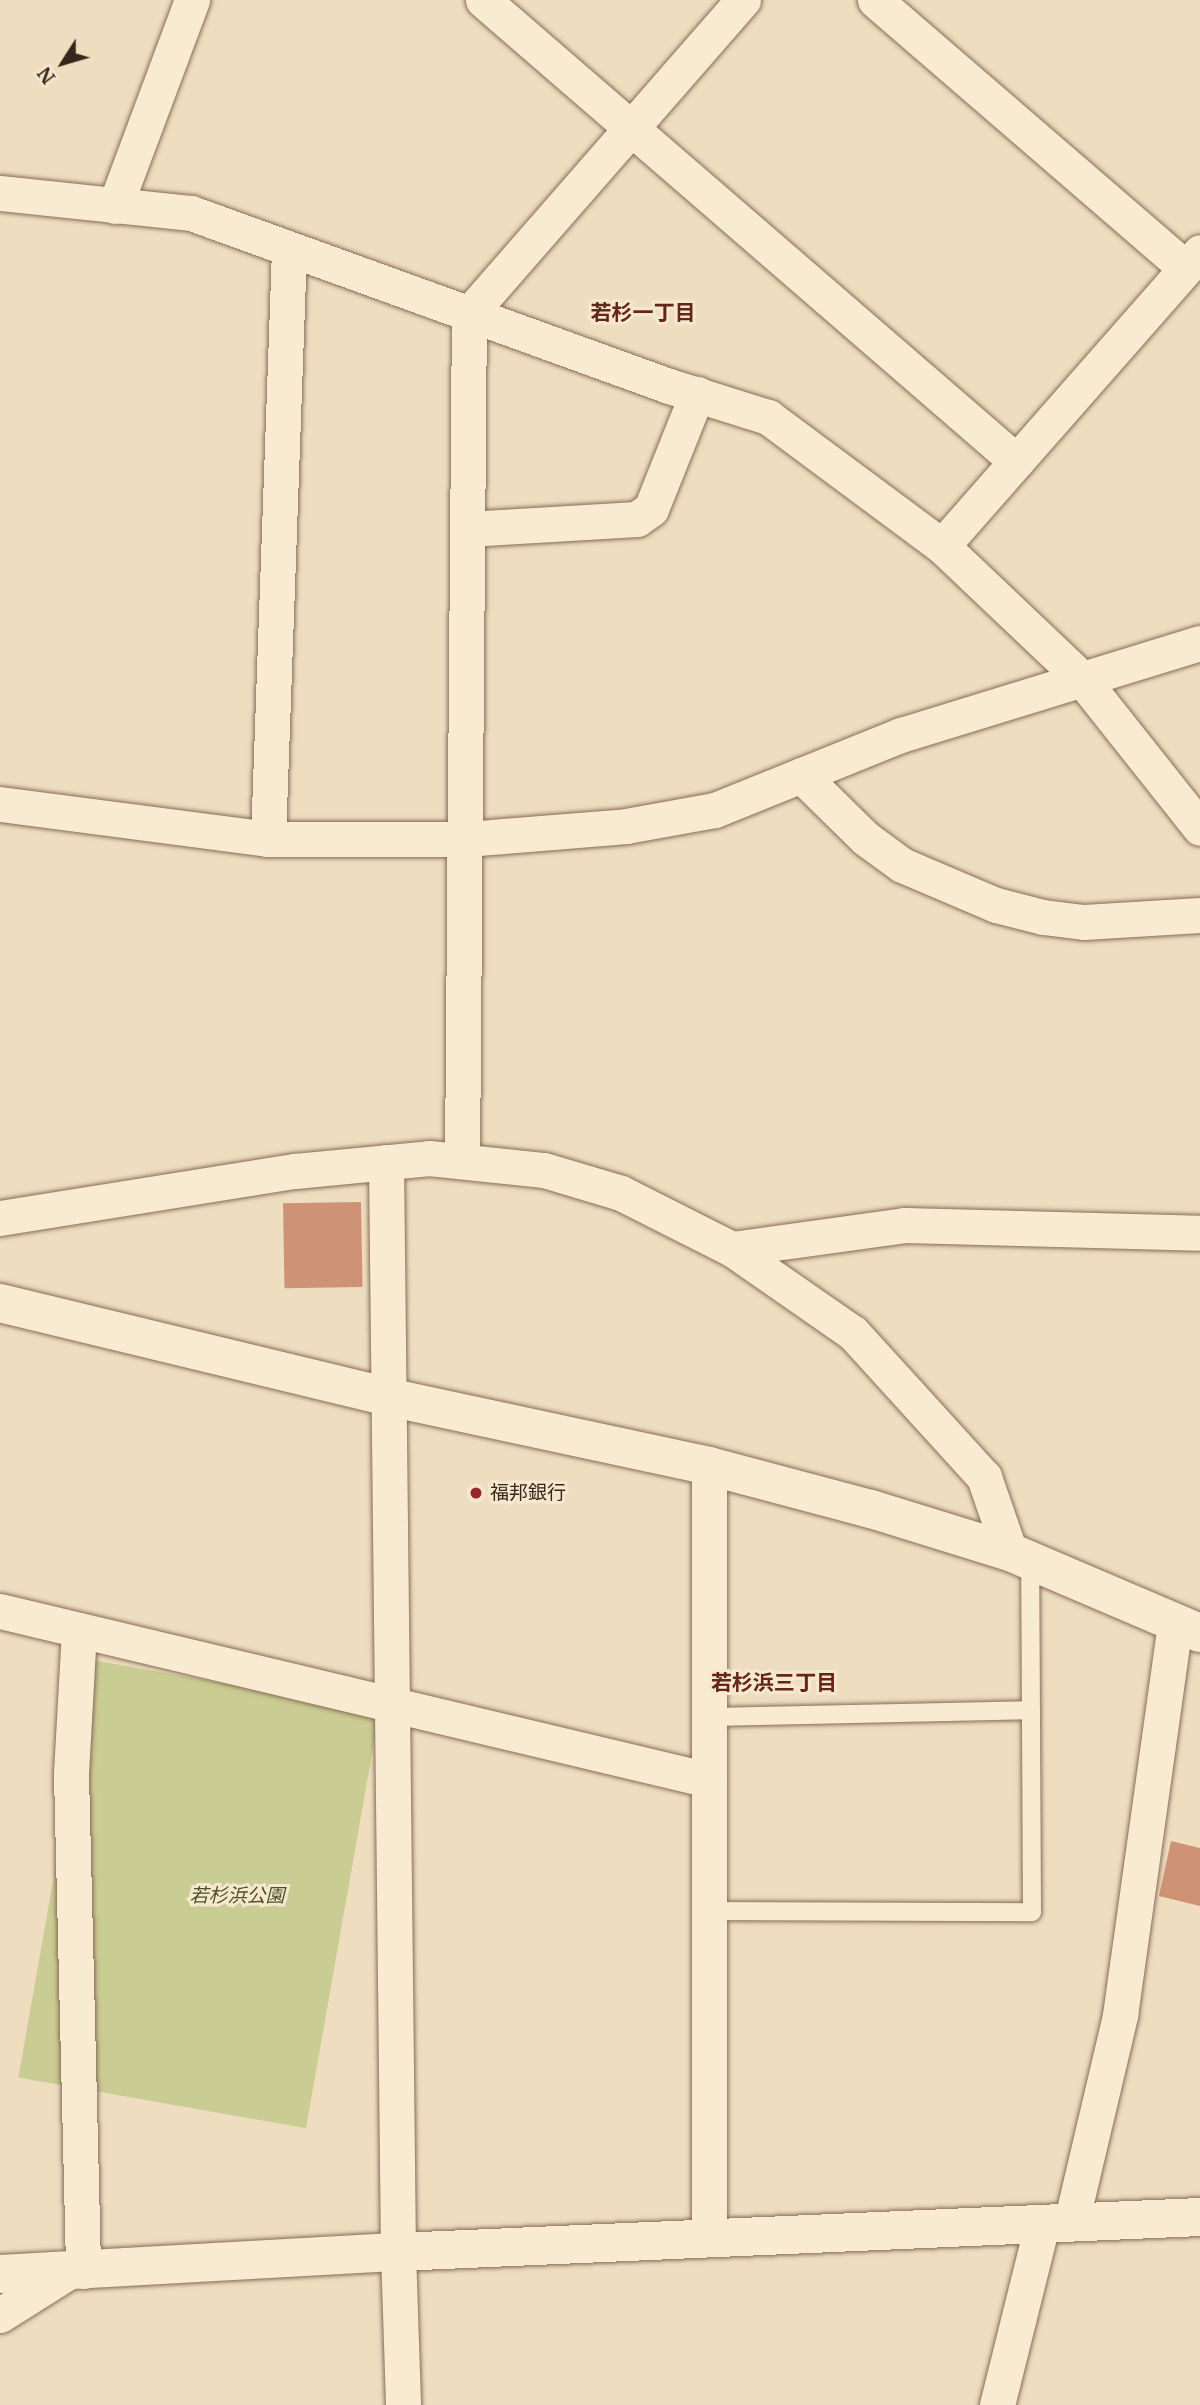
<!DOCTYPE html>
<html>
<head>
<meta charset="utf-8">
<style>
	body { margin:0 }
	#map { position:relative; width:1200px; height:2405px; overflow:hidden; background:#eeddbf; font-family:Merriweather,"Noto Sans JP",serif }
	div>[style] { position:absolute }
	.green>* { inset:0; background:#c9cc93; transform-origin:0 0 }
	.building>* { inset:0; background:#cd9374; transform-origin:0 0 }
	.roads { filter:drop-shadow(0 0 2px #876d57) drop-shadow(0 0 2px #876d57) }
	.lane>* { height:18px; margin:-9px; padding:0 9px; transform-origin:9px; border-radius:9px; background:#f9ebd2 }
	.street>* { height:35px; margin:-17.5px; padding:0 17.5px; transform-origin:17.5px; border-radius:17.5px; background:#f9ebd2 }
	.secondary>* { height:38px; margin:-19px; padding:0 19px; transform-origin:19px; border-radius:19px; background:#f9ebd2 }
	.dots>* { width:19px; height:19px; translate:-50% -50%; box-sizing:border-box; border:4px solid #f6e8cf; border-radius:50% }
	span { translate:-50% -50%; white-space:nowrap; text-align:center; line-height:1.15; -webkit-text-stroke:6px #f6e8cf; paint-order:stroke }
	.poi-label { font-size:19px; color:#36271c }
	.left { translate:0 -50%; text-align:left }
	.park-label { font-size:19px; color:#4a5322; font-style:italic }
	.neighbourhood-label { font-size:21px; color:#64251b; font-weight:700 }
	.north { position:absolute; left:28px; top:28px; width:70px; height:70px; -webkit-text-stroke:5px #f6e8cf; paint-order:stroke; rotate:233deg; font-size:19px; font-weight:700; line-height:28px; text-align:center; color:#36271c }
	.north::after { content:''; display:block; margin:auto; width:24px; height:32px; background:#36271c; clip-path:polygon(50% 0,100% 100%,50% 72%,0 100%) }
</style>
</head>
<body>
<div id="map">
	<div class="green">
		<div style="left:92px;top:1660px;width:292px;height:424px;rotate:10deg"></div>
	</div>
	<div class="building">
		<div style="left:361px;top:1202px;width:85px;height:78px;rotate:89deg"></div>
		<div style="clip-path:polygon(1171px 1841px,1200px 1848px,1200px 1906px,1159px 1896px)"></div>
	</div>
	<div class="roads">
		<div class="lane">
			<div style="left:709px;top:1717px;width:322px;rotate:-1.2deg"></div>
			<div style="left:709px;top:1911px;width:323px;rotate:0.2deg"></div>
			<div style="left:1032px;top:1912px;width:351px;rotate:-90.3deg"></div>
		</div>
		<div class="street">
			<div style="left:483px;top:0;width:705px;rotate:40.86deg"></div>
			<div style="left:875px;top:0;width:410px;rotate:40.8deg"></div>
			<div style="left:0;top:193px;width:192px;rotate:6deg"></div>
			<div style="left:191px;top:213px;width:508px;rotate:19.9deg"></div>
			<div style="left:669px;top:386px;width:104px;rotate:17.4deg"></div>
			<div style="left:768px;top:417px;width:217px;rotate:36.6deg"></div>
			<div style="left:942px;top:546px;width:193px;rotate:43.5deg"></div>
			<div style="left:1082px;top:679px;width:190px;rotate:51.6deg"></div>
			<div style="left:115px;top:206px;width:220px;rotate:-69.5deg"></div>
			<div style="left:467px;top:529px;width:170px;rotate:-3.4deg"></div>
			<div style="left:637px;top:519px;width:17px;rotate:-36deg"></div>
			<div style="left:651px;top:509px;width:124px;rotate:-68.2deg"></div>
			<div style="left:942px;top:546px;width:391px;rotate:-48.7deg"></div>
			<div style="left:801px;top:775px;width:90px;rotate:44.5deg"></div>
			<div style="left:865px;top:838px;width:46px;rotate:36.1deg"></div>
			<div style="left:902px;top:865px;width:102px;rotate:23.1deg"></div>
			<div style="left:996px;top:905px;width:49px;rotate:14.3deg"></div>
			<div style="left:1043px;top:917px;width:41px;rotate:7deg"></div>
			<div style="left:1084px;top:922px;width:116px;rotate:-3.5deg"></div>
			<div style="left:0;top:804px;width:270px;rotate:7.4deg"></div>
			<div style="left:268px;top:839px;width:198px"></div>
			<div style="left:466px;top:839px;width:161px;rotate:-4.6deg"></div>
			<div style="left:626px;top:826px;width:90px;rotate:-10.2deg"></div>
			<div style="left:715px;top:810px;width:201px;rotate:-22deg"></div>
			<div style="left:901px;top:735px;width:313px;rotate:-17.1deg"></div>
			<div style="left:268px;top:839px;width:590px;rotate:-87.96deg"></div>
			<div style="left:462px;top:1161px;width:847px;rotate:-89.53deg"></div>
			<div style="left:469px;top:314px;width:417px;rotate:-48.9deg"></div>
			<div style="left:386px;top:1162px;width:1090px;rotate:89.37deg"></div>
			<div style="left:398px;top:2252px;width:153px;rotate:88.1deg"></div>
			<div style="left:0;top:1218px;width:299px;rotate:-9.1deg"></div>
			<div style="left:295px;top:1171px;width:135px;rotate:-5.5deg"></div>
			<div style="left:429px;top:1158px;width:116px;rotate:6deg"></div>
			<div style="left:544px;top:1170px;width:80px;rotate:16.6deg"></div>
			<div style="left:621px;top:1193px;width:124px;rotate:26.8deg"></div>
			<div style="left:732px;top:1249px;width:147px;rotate:34.8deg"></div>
			<div style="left:853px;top:1333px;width:195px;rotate:47.7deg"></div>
			<div style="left:984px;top:1477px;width:79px;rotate:70.9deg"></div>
			<div style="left:732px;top:1249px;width:174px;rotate:-7.9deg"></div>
			<div style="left:904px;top:1225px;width:296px;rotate:1.5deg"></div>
			<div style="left:709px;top:1466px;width:773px;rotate:90deg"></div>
			<div style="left:0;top:1611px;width:729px;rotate:13.41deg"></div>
			<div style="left:79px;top:1630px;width:144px;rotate:93.2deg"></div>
			<div style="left:71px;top:1774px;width:497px;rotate:88.6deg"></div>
			<div style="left:1071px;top:2223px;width:214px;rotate:-76.7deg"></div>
			<div style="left:1120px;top:2015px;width:397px;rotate:-82deg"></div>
			<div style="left:0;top:2315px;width:80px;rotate:-32.3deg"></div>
			<div style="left:997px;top:2405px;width:186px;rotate:-76deg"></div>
		</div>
		<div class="secondary">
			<div style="left:0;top:1303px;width:399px;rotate:13.6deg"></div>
			<div style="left:388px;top:1397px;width:328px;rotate:12.1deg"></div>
			<div style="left:709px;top:1466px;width:168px;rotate:14.9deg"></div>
			<div style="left:871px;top:1509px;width:145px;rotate:17.2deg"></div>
			<div style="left:1010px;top:1552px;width:207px;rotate:23.1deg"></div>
			<div style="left:0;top:2274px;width:399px;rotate:-3.2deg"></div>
			<div style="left:398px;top:2252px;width:803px;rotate:-2.5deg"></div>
		</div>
	</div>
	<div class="dots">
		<div style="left:476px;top:1493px;background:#97262f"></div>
	</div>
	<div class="poi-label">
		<span class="left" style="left:490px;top:1493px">福邦銀行</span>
	</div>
	<div class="park-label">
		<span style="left:237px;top:1896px">若杉浜公園</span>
	</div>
	<div class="neighbourhood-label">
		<span style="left:643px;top:313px">若杉一丁目</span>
		<span style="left:774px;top:1683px">若杉浜三丁目</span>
	</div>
	<div class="north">N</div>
</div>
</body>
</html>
